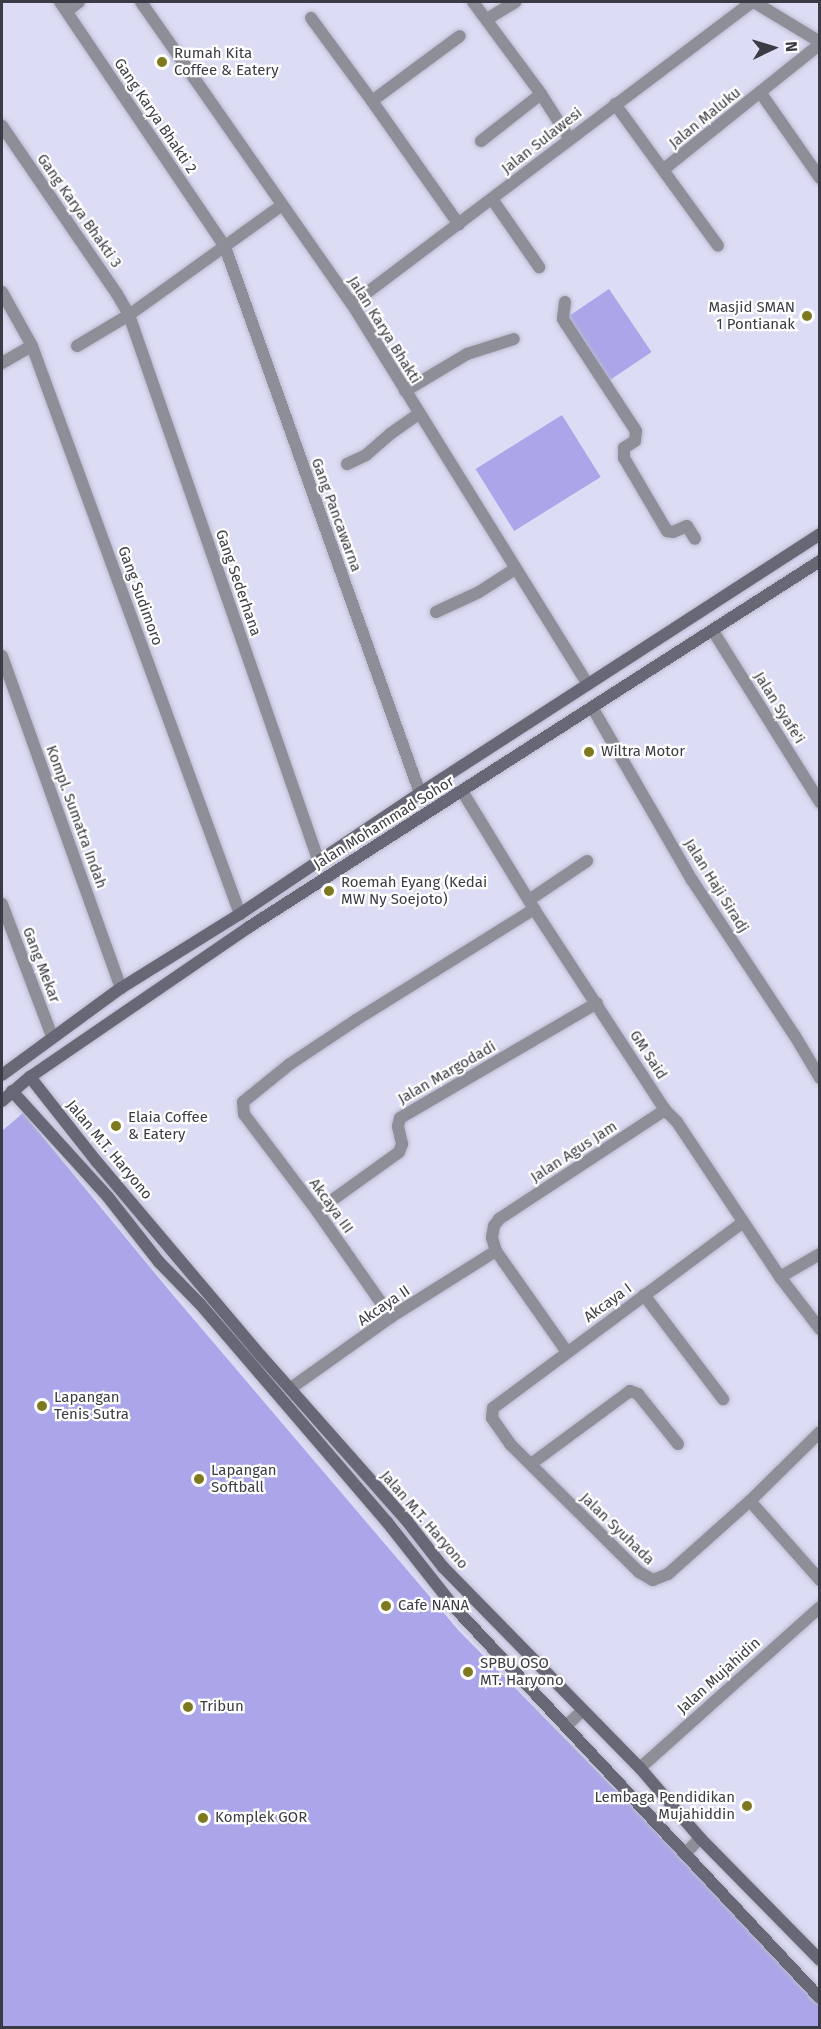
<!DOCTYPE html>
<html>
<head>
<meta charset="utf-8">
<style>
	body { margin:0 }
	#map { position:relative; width:821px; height:2029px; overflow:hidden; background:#dcdcf4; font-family:"Fira Sans",sans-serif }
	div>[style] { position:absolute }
	.green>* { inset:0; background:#aaa6e9; transform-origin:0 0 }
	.roads { filter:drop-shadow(0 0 2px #b9b9ce) drop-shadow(0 0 2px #b9b9ce) }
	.street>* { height:12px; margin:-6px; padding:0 6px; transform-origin:6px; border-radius:6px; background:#8e8e98 }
	.secondary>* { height:12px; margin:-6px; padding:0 6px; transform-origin:6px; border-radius:6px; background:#686776 }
	.dots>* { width:16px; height:16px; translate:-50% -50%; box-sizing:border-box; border:3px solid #fff; border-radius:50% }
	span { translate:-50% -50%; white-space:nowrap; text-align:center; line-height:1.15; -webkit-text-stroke:4.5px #fff; paint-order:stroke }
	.poi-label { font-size:15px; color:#3b3b45 }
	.left { translate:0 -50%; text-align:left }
	.right { translate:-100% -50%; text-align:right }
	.street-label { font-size:15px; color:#3b3b45 }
	.frame { position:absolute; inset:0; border:3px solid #3b3b45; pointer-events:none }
	.north { position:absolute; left:743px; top:18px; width:60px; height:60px; -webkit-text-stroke:4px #fff; paint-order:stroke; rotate:86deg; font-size:16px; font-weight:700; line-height:24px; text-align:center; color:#3b3b45 }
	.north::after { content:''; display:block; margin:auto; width:21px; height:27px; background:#3b3b45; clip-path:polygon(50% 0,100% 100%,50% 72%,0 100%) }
</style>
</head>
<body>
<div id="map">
	<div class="green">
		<div style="left:609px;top:289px;width:76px;height:51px;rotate:56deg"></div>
		<div style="left:562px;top:415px;width:73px;height:102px;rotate:58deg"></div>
		<div style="clip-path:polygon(23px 1113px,167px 1288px,459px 1631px,819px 1997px,820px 2027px,2px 2028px,2px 1131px)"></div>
	</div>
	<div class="roads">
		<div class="street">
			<div style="left:60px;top:2px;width:295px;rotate:56deg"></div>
			<div style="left:225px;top:247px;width:580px;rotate:70.35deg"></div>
			<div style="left:141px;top:2px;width:368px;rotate:55.1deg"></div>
			<div style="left:352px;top:304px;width:447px;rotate:58.2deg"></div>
			<div style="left:473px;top:2px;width:114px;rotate:53.5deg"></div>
			<div style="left:541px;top:94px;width:52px;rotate:57.5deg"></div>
			<div style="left:754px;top:2px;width:77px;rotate:31.2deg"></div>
			<div style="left:67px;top:11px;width:15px;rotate:-37deg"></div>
			<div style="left:311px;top:18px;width:103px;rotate:53.7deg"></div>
			<div style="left:372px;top:101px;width:151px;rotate:54.9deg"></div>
			<div style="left:487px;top:19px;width:33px;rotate:-31deg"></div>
			<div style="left:760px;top:92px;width:105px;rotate:55.1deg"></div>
			<div style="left:372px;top:101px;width:109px;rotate:-36.5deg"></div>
			<div style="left:615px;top:104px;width:175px;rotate:54deg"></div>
			<div style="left:2px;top:126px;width:204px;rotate:55.6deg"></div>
			<div style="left:117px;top:294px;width:24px;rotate:60deg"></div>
			<div style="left:129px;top:315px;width:579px;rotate:70.85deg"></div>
			<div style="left:481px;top:141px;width:76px;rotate:-38.1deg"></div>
			<div style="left:664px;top:169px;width:200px;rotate:-38.7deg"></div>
			<div style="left:492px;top:199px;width:83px;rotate:55.3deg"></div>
			<div style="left:2px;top:292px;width:62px;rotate:60.9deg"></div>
			<div style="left:32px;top:346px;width:605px;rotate:69.89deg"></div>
			<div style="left:565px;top:302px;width:17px;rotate:97deg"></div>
			<div style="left:563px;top:319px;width:6px;rotate:59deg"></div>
			<div style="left:566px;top:324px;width:128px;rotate:56.8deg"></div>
			<div style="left:636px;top:431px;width:10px;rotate:96deg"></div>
			<div style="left:635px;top:441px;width:13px;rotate:148deg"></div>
			<div style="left:624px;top:448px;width:10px;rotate:90deg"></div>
			<div style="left:624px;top:458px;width:85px;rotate:59.5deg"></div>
			<div style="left:667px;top:531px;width:6px;rotate:9deg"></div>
			<div style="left:673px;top:532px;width:15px;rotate:-23deg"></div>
			<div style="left:687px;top:526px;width:15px;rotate:58deg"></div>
			<div style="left:352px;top:304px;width:501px;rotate:-37.05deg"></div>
			<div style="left:77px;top:346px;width:61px;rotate:-30.8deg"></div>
			<div style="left:129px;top:315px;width:188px;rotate:-35.7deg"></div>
			<div style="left:2px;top:363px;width:34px;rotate:-30deg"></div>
			<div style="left:405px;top:391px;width:72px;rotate:-30.8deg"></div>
			<div style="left:467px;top:354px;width:49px;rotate:-17.7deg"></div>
			<div style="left:347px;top:464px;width:21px;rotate:-25deg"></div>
			<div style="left:366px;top:455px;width:32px;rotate:-41deg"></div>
			<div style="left:390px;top:434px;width:35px;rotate:-35deg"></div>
			<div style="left:436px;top:612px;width:47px;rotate:-24.9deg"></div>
			<div style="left:479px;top:592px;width:43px;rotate:-32.6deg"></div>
			<div style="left:713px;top:631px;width:202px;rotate:58deg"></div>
			<div style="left:2px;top:656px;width:353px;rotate:70.3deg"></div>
			<div style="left:592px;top:707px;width:200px;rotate:60deg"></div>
			<div style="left:692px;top:880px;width:187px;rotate:56.6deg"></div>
			<div style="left:795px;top:1036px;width:49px;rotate:59.2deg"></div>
			<div style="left:462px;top:791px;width:138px;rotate:58.6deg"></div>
			<div style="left:534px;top:909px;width:240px;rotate:56.9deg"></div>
			<div style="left:665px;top:1110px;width:17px;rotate:45deg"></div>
			<div style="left:677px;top:1122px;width:186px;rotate:56.4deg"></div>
			<div style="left:780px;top:1277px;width:66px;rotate:52.4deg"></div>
			<div style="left:529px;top:900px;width:70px;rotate:-33.9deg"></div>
			<div style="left:2px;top:904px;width:141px;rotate:69.3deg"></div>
			<div style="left:317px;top:1211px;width:101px;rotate:-35.7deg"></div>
			<div style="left:399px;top:1152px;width:9px;rotate:-69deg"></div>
			<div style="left:402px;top:1144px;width:18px;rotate:-103deg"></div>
			<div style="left:398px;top:1126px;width:8px;rotate:-76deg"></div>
			<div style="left:400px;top:1118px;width:228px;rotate:-30.3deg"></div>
			<div style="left:742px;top:1223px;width:310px;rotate:143.4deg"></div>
			<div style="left:493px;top:1408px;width:10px;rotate:96deg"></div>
			<div style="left:492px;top:1418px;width:32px;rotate:55deg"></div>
			<div style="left:510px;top:1444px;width:182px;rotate:44.8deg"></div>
			<div style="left:639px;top:1572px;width:16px;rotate:30deg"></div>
			<div style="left:653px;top:1580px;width:16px;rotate:-22deg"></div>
			<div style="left:668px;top:1574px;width:110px;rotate:-41.7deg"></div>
			<div style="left:750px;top:1501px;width:98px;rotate:-44.6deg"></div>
			<div style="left:780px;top:1277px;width:46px;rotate:-29.9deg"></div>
			<div style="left:644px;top:1295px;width:131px;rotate:52.8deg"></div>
			<div style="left:391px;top:1317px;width:129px;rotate:-124.9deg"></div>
			<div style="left:317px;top:1211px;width:121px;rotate:-127deg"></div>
			<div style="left:244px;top:1114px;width:12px;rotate:-95deg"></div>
			<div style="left:243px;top:1102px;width:60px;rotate:-39deg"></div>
			<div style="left:290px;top:1064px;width:79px;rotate:-33.7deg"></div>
			<div style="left:356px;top:1020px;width:210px;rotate:-31.9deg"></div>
			<div style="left:567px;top:1352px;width:123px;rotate:-125.1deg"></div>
			<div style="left:496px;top:1251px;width:14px;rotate:-107deg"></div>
			<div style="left:492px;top:1238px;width:12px;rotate:-81deg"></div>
			<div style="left:494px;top:1226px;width:9px;rotate:-54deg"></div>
			<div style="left:499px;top:1219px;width:199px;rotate:-33.3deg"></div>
			<div style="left:291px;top:1388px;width:123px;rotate:-35.4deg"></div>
			<div style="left:391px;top:1317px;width:124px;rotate:-32.2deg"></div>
			<div style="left:531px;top:1464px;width:123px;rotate:-36.4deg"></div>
			<div style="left:630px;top:1391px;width:9px;rotate:21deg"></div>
			<div style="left:638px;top:1394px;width:64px;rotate:51.3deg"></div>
			<div style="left:750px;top:1501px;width:106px;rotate:48.5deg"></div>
			<div style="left:566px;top:1726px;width:22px;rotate:-43deg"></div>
			<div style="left:640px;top:1768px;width:241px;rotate:-41.8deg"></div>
			<div style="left:685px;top:1854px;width:22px;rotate:-47deg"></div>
		</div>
		<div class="secondary">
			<div style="left:2px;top:1075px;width:147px;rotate:-36.2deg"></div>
			<div style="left:121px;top:988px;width:140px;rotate:-31.9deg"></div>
			<div style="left:240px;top:914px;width:217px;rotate:-33.9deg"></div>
			<div style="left:420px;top:793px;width:477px;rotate:-32.9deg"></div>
			<div style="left:30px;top:1077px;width:108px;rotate:51.8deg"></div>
			<div style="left:97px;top:1162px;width:254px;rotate:49.8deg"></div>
			<div style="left:261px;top:1356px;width:220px;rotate:48.5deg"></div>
			<div style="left:407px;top:1521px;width:58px;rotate:52deg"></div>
			<div style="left:443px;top:1567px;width:281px;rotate:45.6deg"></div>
			<div style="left:640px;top:1768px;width:92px;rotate:49.4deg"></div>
			<div style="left:700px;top:1838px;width:171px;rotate:45.5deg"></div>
			<div style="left:12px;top:1091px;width:143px;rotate:47.8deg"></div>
			<div style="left:108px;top:1197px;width:83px;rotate:51.9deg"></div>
			<div style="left:159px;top:1262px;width:59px;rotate:45.7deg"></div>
			<div style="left:200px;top:1304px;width:287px;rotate:49.4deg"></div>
			<div style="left:387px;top:1522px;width:110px;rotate:51.7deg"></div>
			<div style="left:455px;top:1608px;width:534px;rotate:46.9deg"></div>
			<div style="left:2px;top:1101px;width:37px;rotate:-41deg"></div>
			<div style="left:30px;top:1077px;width:265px;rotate:-34.4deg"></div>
			<div style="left:249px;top:927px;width:678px;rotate:-32.66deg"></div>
		</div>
	</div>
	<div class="dots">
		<div style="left:162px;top:62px;background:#7e791f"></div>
		<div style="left:807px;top:316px;background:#7e791f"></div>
		<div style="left:589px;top:752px;background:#7e791f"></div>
		<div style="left:329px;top:891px;background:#7e791f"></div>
		<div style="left:116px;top:1126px;background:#7e791f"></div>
		<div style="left:42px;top:1406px;background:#7e791f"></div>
		<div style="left:199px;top:1479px;background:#7e791f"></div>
		<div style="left:386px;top:1606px;background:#7e791f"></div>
		<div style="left:468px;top:1672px;background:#7e791f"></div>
		<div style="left:188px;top:1707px;background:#7e791f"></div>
		<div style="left:747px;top:1806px;background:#7e791f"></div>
		<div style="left:203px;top:1818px;background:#7e791f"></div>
	</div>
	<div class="poi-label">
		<span class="left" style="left:174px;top:62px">Rumah Kita<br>Coffee &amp; Eatery</span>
		<span class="right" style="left:795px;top:316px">Masjid SMAN<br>1 Pontianak</span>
		<span class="left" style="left:601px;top:752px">Wiltra Motor</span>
		<span class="left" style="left:341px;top:891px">Roemah Eyang (Kedai<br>MW Ny Soejoto)</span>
		<span class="left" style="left:128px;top:1126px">Elaia Coffee<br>&amp; Eatery</span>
		<span class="left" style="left:54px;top:1406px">Lapangan<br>Tenis Sutra</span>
		<span class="left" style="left:211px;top:1479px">Lapangan<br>Softball</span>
		<span class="left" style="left:398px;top:1606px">Cafe NANA</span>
		<span class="left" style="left:480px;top:1672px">SPBU OSO<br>MT. Haryono</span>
		<span class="left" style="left:200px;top:1707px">Tribun</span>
		<span class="right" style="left:735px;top:1806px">Lembaga Pendidikan<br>Mujahiddin</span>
		<span class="left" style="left:215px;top:1818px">Komplek GOR</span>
	</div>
	<div class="street-label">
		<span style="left:155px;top:116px;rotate:56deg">Gang Karya Bhakti 2</span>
		<span style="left:705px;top:118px;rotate:-39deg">Jalan Maluku</span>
		<span style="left:542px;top:141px;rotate:-38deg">Jalan Sulawesi</span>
		<span style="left:79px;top:211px;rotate:55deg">Gang Karya Bhakti 3</span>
		<span style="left:384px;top:330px;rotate:58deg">Jalan Karya Bhakti</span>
		<span style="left:336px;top:515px;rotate:70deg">Gang Pancawarna</span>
		<span style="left:238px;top:583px;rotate:71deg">Gang Sederhana</span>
		<span style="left:140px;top:596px;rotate:70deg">Gang Sudimoro</span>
		<span style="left:779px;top:708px;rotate:58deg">Jalan Syafe'i</span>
		<span style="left:76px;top:817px;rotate:70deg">Kompl. Sumatra Indah</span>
		<span style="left:384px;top:823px;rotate:-32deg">Jalan Mohammad Sohor</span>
		<span style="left:716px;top:886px;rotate:58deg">Jalan Haji Siradj</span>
		<span style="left:41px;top:965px;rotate:69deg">Gang Mekar</span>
		<span style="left:648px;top:1055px;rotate:57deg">GM Said</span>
		<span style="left:447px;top:1073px;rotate:-30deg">Jalan Margodadi</span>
		<span style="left:109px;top:1150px;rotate:50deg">Jalan M.T. Haryono</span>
		<span style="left:574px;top:1152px;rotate:-33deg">Jalan Agus Jam</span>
		<span style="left:331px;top:1206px;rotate:54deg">Akcaya III</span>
		<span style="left:608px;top:1303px;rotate:-36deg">Akcaya I</span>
		<span style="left:384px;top:1306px;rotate:-34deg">Akcaya II</span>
		<span style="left:424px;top:1520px;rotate:49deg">Jalan M.T. Haryono</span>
		<span style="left:617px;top:1529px;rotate:44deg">Jalan Syuhada</span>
		<span style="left:719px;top:1676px;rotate:-42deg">Jalan Mujahidin</span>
	</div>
	<div class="frame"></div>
	<div class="north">N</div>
</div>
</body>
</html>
